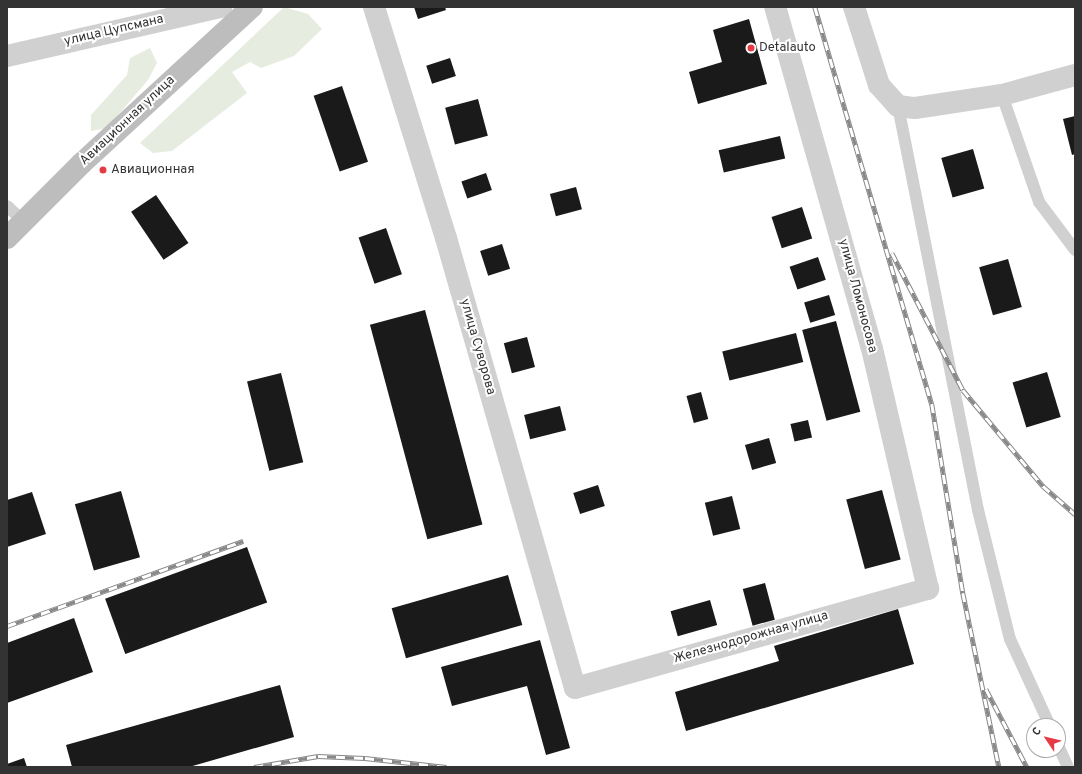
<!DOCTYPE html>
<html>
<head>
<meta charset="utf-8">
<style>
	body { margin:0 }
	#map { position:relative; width:1082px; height:774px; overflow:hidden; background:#fff; font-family:Overpass,sans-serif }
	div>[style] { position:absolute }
	.green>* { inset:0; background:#e6ecdf }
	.building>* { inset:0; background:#1a1a1a; transform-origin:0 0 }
	.service>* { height:12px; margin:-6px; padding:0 6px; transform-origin:6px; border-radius:6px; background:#d0d0d0 }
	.minor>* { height:22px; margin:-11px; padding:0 11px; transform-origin:11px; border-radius:11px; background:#d0d0d0 }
	.secondary>* { height:22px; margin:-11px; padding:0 11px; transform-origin:11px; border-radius:11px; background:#bdbdbd }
	.rail>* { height:4.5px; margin-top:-2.25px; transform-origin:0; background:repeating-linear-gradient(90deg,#fff 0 9px,#888 0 18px); box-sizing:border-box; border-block:1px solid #888 }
	.dots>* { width:11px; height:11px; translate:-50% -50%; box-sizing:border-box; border:2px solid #fff; border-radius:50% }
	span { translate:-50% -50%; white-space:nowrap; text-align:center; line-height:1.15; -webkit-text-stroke:4px #fff; paint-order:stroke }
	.street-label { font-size:13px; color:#333 }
	.poi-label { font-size:13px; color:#333 }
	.left { translate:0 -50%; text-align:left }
	.frame { position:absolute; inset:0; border:8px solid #333; pointer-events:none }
	.north { position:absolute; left:1026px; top:718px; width:40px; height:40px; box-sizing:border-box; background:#fff; border:1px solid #adadad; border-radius:50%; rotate:305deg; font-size:11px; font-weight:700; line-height:16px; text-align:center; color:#333 }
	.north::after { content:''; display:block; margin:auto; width:14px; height:18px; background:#e63946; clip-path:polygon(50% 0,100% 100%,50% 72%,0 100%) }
</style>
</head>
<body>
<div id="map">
	<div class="green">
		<div style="clip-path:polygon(284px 7px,308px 14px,322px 29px,294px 56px,261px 68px,250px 62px,232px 72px,247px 93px,172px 151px,153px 153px,140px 143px)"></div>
		<div style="clip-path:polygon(150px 48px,157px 63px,148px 80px,107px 128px,91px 131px,91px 115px,127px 75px,130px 58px)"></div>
	</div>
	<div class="building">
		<div style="clip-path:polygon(414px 7px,445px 7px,446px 10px,418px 19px)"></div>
		<div style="clip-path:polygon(749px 19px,767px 84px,698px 104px,689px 72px,722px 62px,713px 30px)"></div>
		<div style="left:450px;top:58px;width:19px;height:25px;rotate:72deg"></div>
		<div style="left:342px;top:86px;width:80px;height:30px;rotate:71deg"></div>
		<div style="left:478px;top:99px;width:38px;height:34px;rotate:75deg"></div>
		<div style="clip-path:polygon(1075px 116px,1075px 154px,1072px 155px,1063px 119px)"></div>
		<div style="left:780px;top:136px;width:23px;height:63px;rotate:77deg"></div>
		<div style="left:973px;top:149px;width:41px;height:33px;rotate:74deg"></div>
		<div style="left:486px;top:173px;width:18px;height:26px;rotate:71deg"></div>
		<div style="left:576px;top:187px;width:23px;height:27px;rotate:75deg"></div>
		<div style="left:156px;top:195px;width:58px;height:30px;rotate:56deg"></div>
		<div style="left:802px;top:207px;width:33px;height:32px;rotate:72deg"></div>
		<div style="left:386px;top:228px;width:49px;height:29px;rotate:71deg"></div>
		<div style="left:502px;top:244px;width:26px;height:23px;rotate:72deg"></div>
		<div style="left:818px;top:257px;width:24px;height:30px;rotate:71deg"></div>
		<div style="left:1008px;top:259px;width:50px;height:30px;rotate:74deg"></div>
		<div style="left:829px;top:295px;width:21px;height:26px;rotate:73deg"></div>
		<div style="left:425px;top:310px;width:222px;height:57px;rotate:75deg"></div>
		<div style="left:836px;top:321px;width:94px;height:35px;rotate:75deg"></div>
		<div style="left:796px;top:333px;width:30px;height:76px;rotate:76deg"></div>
		<div style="left:527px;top:337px;width:31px;height:24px;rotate:75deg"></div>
		<div style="left:1047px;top:372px;width:47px;height:36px;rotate:73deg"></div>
		<div style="left:281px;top:373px;width:92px;height:35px;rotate:76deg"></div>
		<div style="left:701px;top:392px;width:28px;height:15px;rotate:75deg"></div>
		<div style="left:560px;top:406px;width:25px;height:37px;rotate:76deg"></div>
		<div style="left:808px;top:420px;width:18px;height:18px;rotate:77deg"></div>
		<div style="left:769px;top:438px;width:26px;height:25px;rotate:74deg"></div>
		<div style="left:598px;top:485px;width:22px;height:26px;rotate:72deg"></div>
		<div style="left:882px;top:490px;width:72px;height:37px;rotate:75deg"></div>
		<div style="left:121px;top:491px;width:69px;height:48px;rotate:74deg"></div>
		<div style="clip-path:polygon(32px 492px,46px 534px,7px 547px,7px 500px)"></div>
		<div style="left:732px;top:496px;width:34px;height:28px;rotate:76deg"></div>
		<div style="left:247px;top:547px;width:59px;height:151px;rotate:70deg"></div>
		<div style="left:508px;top:575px;width:52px;height:121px;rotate:74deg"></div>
		<div style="left:765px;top:583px;width:38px;height:23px;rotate:75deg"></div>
		<div style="left:710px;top:600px;width:26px;height:41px;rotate:74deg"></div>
		<div style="clip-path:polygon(898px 609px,914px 664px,686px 731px,675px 692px,779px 661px,774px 646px)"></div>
		<div style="clip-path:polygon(74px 618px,93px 672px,7px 703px,7px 643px)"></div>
		<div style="clip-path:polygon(540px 640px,570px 748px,546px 755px,527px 686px,452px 706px,441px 667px)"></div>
		<div style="clip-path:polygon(280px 685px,294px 737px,189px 767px,72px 767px,66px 745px)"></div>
		<div style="clip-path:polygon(24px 758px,27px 767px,7px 767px,7px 764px)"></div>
	</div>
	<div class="service">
		<div style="left:1002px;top:95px;width:113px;rotate:70.9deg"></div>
		<div style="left:1039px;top:202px;width:60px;rotate:53.1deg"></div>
		<div style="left:898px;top:106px;width:412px;rotate:78.8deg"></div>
		<div style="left:978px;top:510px;width:133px;rotate:76.1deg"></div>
		<div style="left:1010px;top:639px;width:96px;rotate:65.3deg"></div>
		<div style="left:7px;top:206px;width:22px;rotate:43deg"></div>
		<div style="left:1058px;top:745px;width:24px;rotate:66deg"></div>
	</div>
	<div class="minor">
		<div style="left:374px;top:7px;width:242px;rotate:72.7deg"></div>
		<div style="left:446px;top:238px;width:468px;rotate:74deg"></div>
		<div style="left:575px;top:688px;width:367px;rotate:-15.7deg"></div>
		<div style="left:928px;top:589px;width:246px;rotate:-103.1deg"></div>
		<div style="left:872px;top:349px;width:355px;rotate:-105.8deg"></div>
		<div style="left:854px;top:7px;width:82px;rotate:72.2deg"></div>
		<div style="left:879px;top:85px;width:28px;rotate:48deg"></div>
		<div style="left:898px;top:106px;width:17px;rotate:7deg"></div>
		<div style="left:915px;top:108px;width:88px;rotate:-8.5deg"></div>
		<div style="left:1002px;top:95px;width:76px;rotate:-15.3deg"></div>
		<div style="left:7px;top:56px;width:220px;rotate:-12.9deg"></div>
	</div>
	<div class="secondary">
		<div style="left:7px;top:238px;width:105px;rotate:-45deg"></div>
		<div style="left:81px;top:164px;width:232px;rotate:-42.6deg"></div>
	</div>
	<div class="rail">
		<div style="left:815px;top:7px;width:414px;rotate:73.6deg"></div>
		<div style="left:932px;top:404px;width:192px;rotate:80.7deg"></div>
		<div style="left:963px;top:593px;width:178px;rotate:78.3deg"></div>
		<div style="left:892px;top:253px;width:154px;rotate:62.6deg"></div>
		<div style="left:963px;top:390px;width:125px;rotate:50.2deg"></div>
		<div style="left:1043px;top:486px;width:43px;rotate:41.2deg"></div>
		<div style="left:7px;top:626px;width:251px;rotate:-19.8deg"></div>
		<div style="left:986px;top:689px;width:88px;rotate:62.3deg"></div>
		<div style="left:254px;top:767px;width:65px;rotate:-9.8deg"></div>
		<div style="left:318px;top:756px;width:47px;rotate:2.4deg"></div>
		<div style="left:365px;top:758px;width:82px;rotate:6.3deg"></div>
	</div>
	<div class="dots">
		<div style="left:751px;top:48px;background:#e63946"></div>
		<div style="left:103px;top:170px;background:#e63946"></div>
	</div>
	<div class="street-label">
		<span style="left:114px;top:31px;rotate:-13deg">улица Цупсмана</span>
		<span style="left:128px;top:121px;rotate:-43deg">Авиационная улица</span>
		<span style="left:857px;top:296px;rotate:75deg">улица Ломоносова</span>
		<span style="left:477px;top:347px;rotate:74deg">улица Суворова</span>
		<span style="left:751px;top:638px;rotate:-16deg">Железнодорожная улица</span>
	</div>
	<div class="poi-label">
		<span class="left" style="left:759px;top:48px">Detalauto</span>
		<span class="left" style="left:111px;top:170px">Авиационная</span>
	</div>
	<div class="frame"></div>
	<div class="north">С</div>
</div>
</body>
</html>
